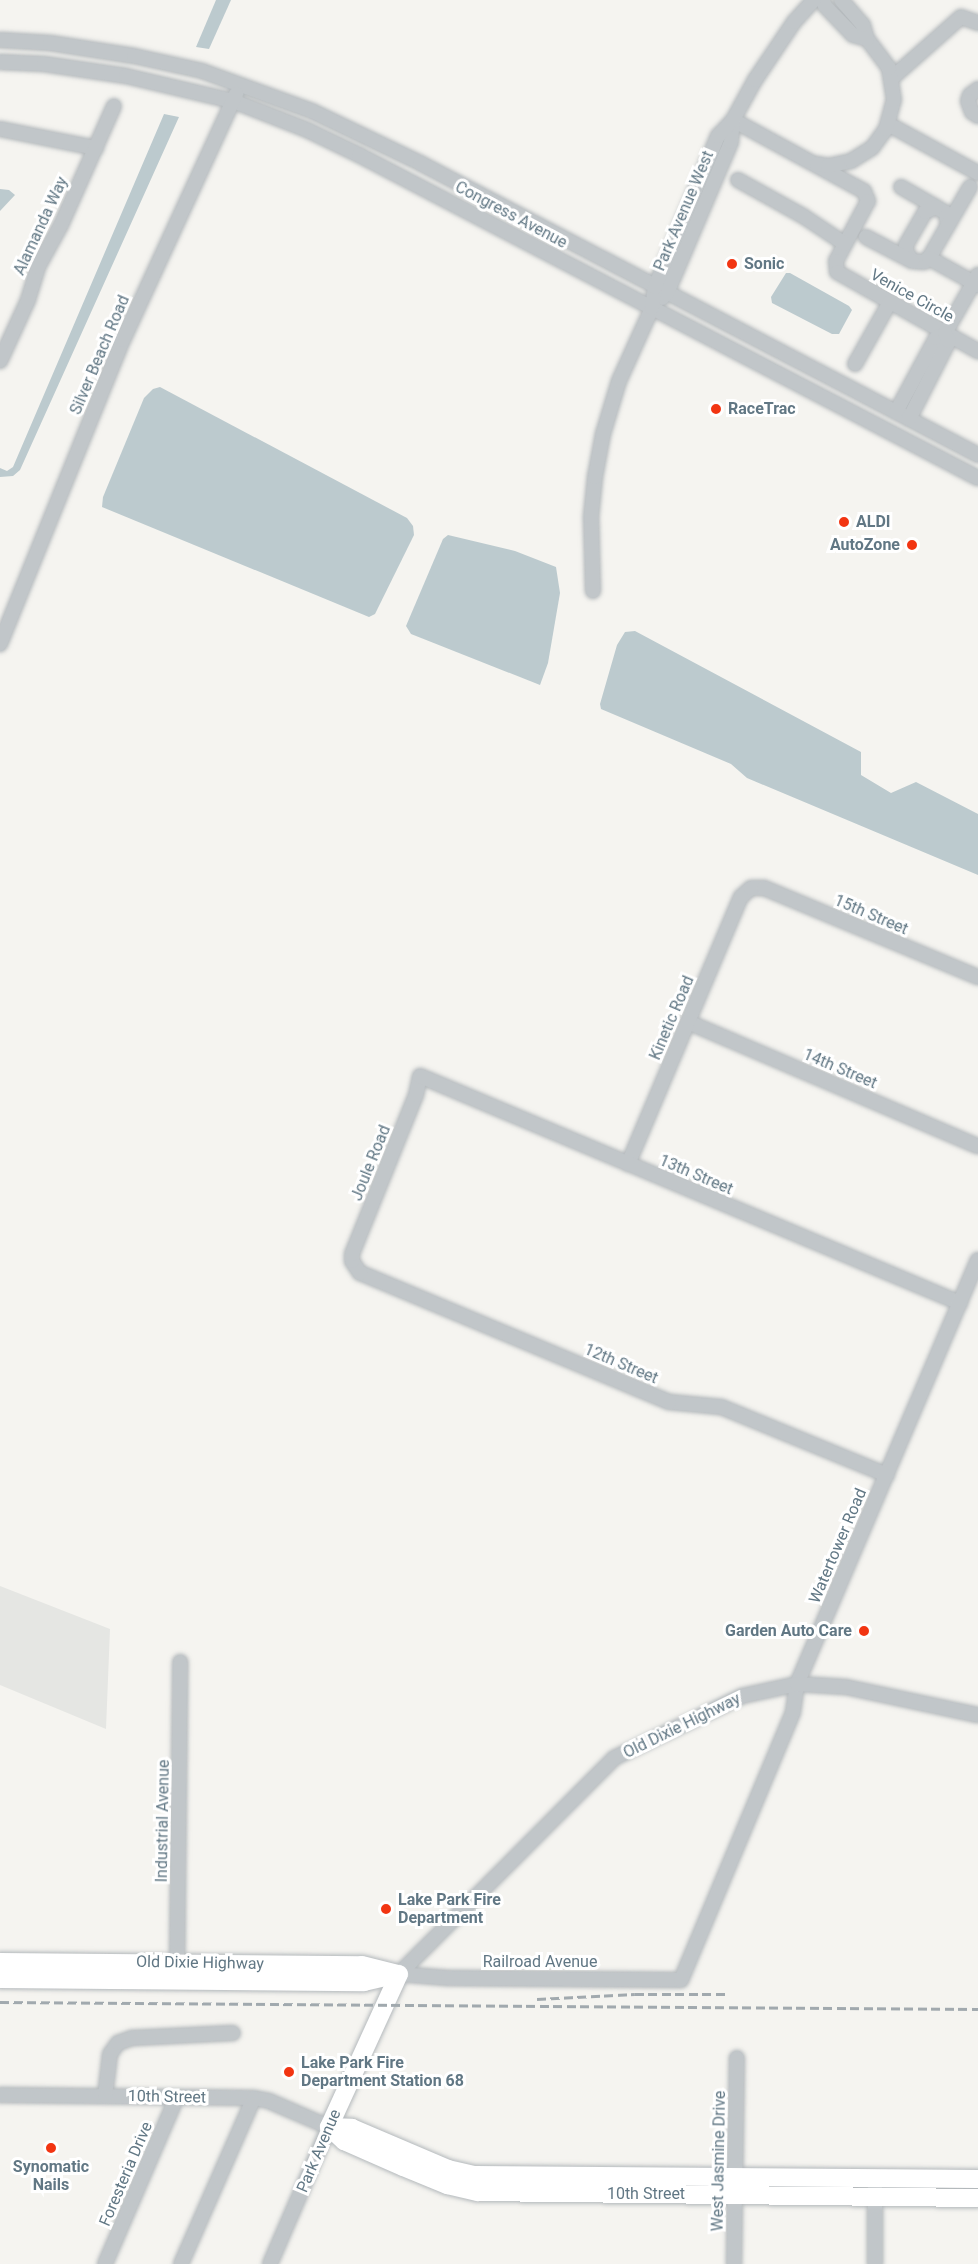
<!DOCTYPE html>
<html>
<head>
<meta charset="utf-8">
<style>
	body { margin:0 }
	#map { position:relative; width:978px; height:2264px; overflow:hidden; background:#f5f4f0; font-family:Roboto,sans-serif }
	div>[style] { position:absolute }
	.built>* { inset:0; background:#e5e6e3 }
	.water>* { inset:0; background:#bccace }
	.roads { filter:drop-shadow(0 0 2px #b4b9bc) drop-shadow(0 0 2px #b4b9bc) }
	.minor>* { height:14px; margin:-7px; padding:0 7px; transform-origin:7px; border-radius:7px; background:#c1c6c9 }
	.major>* { height:18px; margin:-9px; padding:0 9px; transform-origin:9px; border-radius:9px; background:#fff }
	.rail>* { height:3px; margin-top:-1.5px; transform-origin:0; background:repeating-linear-gradient(90deg,#a1a9ae 0 9px,transparent 0 13.5px) }
	.dots>* { width:16px; height:16px; translate:-50% -50%; box-sizing:border-box; border:3px solid #fff; border-radius:50% }
	span { translate:-50% -50%; white-space:nowrap; text-align:center; line-height:1.15; -webkit-text-stroke:6px #fff; paint-order:stroke }
	.street-label { font-size:16px; color:#617784 }
	.poi-label { font-size:16px; color:#617784; font-weight:700 }
	.left { translate:0 -50%; text-align:left }
	.right { translate:-100% -50%; text-align:right }
</style>
</head>
<body>
<div id="map">
	<div class="built">
		<div style="clip-path:polygon(0 1586px,110px 1629px,106px 1729px,0 1685px)"></div>
	</div>
	<div class="water">
		<div style="clip-path:polygon(216px 0,231px 0,209px 49px,196px 47px)"></div>
		<div style="clip-path:polygon(164px 114px,179px 117px,20px 470px,13px 476px,0 477px,0 468px,7px 471px,13px 467px)"></div>
		<div style="clip-path:polygon(0 189px,9px 190px,15px 195px,0 211px)"></div>
		<div style="clip-path:polygon(786px 273px,790px 273px,849px 306px,852px 310px,839px 334px,832px 334px,772px 303px,771px 297px)"></div>
		<div style="clip-path:polygon(160px 387px,407px 518px,413px 526px,414px 535px,375px 614px,369px 617px,102px 507px,103px 497px,144px 398px,153px 389px)"></div>
		<div style="clip-path:polygon(448px 535px,515px 551px,556px 567px,560px 593px,548px 663px,540px 685px,411px 634px,406px 626px,443px 539px)"></div>
		<div style="clip-path:polygon(635px 631px,861px 752px,861px 775px,891px 793px,916px 782px,978px 814px,978px 875px,747px 778px,731px 764px,601px 709px,600px 704px,617px 645px,625px 632px)"></div>
	</div>
	<div class="roads">
		<div class="minor">
			<div style="left:823px;top:0;width:6px;rotate:72deg"></div>
			<div style="left:825px;top:6px;width:40px;rotate:46deg"></div>
			<div style="left:853px;top:35px;width:15px;rotate:16deg"></div>
			<div style="left:0;top:40px;width:50px;rotate:3.4deg"></div>
			<div style="left:50px;top:43px;width:85px;rotate:8.8deg"></div>
			<div style="left:134px;top:56px;width:70px;rotate:12.4deg"></div>
			<div style="left:202px;top:71px;width:117px;rotate:20deg"></div>
			<div style="left:312px;top:111px;width:120px;rotate:25.7deg"></div>
			<div style="left:420px;top:163px;width:630px;rotate:27.62deg"></div>
			<div style="left:0;top:62px;width:44px;rotate:2.6deg"></div>
			<div style="left:44px;top:64px;width:83px;rotate:8.3deg"></div>
			<div style="left:126px;top:76px;width:110px;rotate:13.2deg"></div>
			<div style="left:233px;top:101px;width:79px;rotate:21.4deg"></div>
			<div style="left:307px;top:130px;width:58px;rotate:25.7deg"></div>
			<div style="left:359px;top:155px;width:698px;rotate:27.56deg"></div>
			<div style="left:892px;top:78px;width:92px;rotate:-41.5deg"></div>
			<div style="left:961px;top:17px;width:18px;rotate:19deg"></div>
			<div style="left:978px;top:89px;width:10px;rotate:143deg"></div>
			<div style="left:970px;top:95px;width:6px;rotate:108deg"></div>
			<div style="left:968px;top:101px;width:12px;rotate:70deg"></div>
			<div style="left:972px;top:112px;width:7px;rotate:34deg"></div>
			<div style="left:733px;top:120px;width:149px;rotate:28.5deg"></div>
			<div style="left:864px;top:191px;width:11px;rotate:68deg"></div>
			<div style="left:868px;top:201px;width:68px;rotate:118.1deg"></div>
			<div style="left:836px;top:261px;width:11px;rotate:85deg"></div>
			<div style="left:837px;top:272px;width:162px;rotate:29.3deg"></div>
			<div style="left:888px;top:124px;width:102px;rotate:28.6deg"></div>
			<div style="left:0;top:129px;width:98px;rotate:11.2deg"></div>
			<div style="left:817px;top:164px;width:11px;rotate:10deg"></div>
			<div style="left:828px;top:166px;width:24px;rotate:-12deg"></div>
			<div style="left:851px;top:161px;width:25px;rotate:-32deg"></div>
			<div style="left:872px;top:148px;width:24px;rotate:-54deg"></div>
			<div style="left:886px;top:129px;width:30px;rotate:-75deg"></div>
			<div style="left:894px;top:100px;width:32px;rotate:-99deg"></div>
			<div style="left:889px;top:68px;width:36px;rotate:-127deg"></div>
			<div style="left:867px;top:39px;width:15px;rotate:-106deg"></div>
			<div style="left:863px;top:25px;width:33px;rotate:-131deg"></div>
			<div style="left:738px;top:180px;width:74px;rotate:29deg"></div>
			<div style="left:803px;top:216px;width:50px;rotate:33.7deg"></div>
			<div style="left:901px;top:187px;width:40px;rotate:29.7deg"></div>
			<div style="left:936px;top:207px;width:12px;rotate:31deg"></div>
			<div style="left:946px;top:213px;width:12px;rotate:81deg"></div>
			<div style="left:948px;top:225px;width:38px;rotate:120deg"></div>
			<div style="left:929px;top:258px;width:6px;rotate:141deg"></div>
			<div style="left:924px;top:262px;width:12px;rotate:-175deg"></div>
			<div style="left:912px;top:261px;width:12px;rotate:-121deg"></div>
			<div style="left:906px;top:251px;width:6px;rotate:-90deg"></div>
			<div style="left:906px;top:245px;width:38px;rotate:-60deg"></div>
			<div style="left:925px;top:212px;width:12px;rotate:-24deg"></div>
			<div style="left:948px;top:225px;width:44px;rotate:-59.9deg"></div>
			<div style="left:866px;top:237px;width:52px;rotate:27.6deg"></div>
			<div style="left:929px;top:258px;width:56px;rotate:28.9deg"></div>
			<div style="left:662px;top:298px;width:7px;rotate:-45deg"></div>
			<div style="left:667px;top:293px;width:164px;rotate:-67deg"></div>
			<div style="left:731px;top:142px;width:22px;rotate:-85deg"></div>
			<div style="left:0;top:361px;width:67px;rotate:-65.3deg"></div>
			<div style="left:28px;top:300px;width:34px;rotate:-73deg"></div>
			<div style="left:38px;top:267px;width:48px;rotate:-61.3deg"></div>
			<div style="left:61px;top:225px;width:130px;rotate:-66deg"></div>
			<div style="left:855px;top:364px;width:71px;rotate:-60.6deg"></div>
			<div style="left:896px;top:412px;width:84px;rotate:-61.6deg"></div>
			<div style="left:936px;top:338px;width:10px;rotate:-29deg"></div>
			<div style="left:945px;top:333px;width:67px;rotate:-60.4deg"></div>
			<div style="left:909px;top:419px;width:88px;rotate:-62.9deg"></div>
			<div style="left:949px;top:341px;width:9px;rotate:-117deg"></div>
			<div style="left:593px;top:591px;width:74px;rotate:-91.5deg"></div>
			<div style="left:591px;top:517px;width:40px;rotate:-84.3deg"></div>
			<div style="left:595px;top:477px;width:44px;rotate:-79.5deg"></div>
			<div style="left:603px;top:434px;width:55px;rotate:-73.2deg"></div>
			<div style="left:619px;top:381px;width:80px;rotate:-65.7deg"></div>
			<div style="left:652px;top:308px;width:21px;rotate:-82deg"></div>
			<div style="left:655px;top:287px;width:164px;rotate:-67.4deg"></div>
			<div style="left:718px;top:136px;width:22px;rotate:-47deg"></div>
			<div style="left:733px;top:120px;width:46px;rotate:-61.2deg"></div>
			<div style="left:755px;top:80px;width:70px;rotate:-56.1deg"></div>
			<div style="left:794px;top:22px;width:30px;rotate:-48deg"></div>
			<div style="left:0;top:644px;width:328px;rotate:-68deg"></div>
			<div style="left:123px;top:340px;width:271px;rotate:-65.3deg"></div>
			<div style="left:688px;top:1022px;width:315px;rotate:23.2deg"></div>
			<div style="left:628px;top:1164px;width:290px;rotate:-67.1deg"></div>
			<div style="left:741px;top:897px;width:13px;rotate:-42deg"></div>
			<div style="left:751px;top:888px;width:13px"></div>
			<div style="left:764px;top:888px;width:232px;rotate:22.6deg"></div>
			<div style="left:887px;top:1475px;width:179px;rotate:-157.7deg"></div>
			<div style="left:721px;top:1407px;width:52px;rotate:-174.5deg"></div>
			<div style="left:669px;top:1402px;width:335px;rotate:-157.3deg"></div>
			<div style="left:360px;top:1273px;width:14px;rotate:-124deg"></div>
			<div style="left:352px;top:1261px;width:7px;rotate:-90deg"></div>
			<div style="left:352px;top:1254px;width:171px;rotate:-68.1deg"></div>
			<div style="left:416px;top:1095px;width:19px;rotate:-78deg"></div>
			<div style="left:420px;top:1076px;width:586px;rotate:22.8deg"></div>
			<div style="left:177px;top:1972px;width:310px;rotate:-89.4deg"></div>
			<div style="left:399px;top:1974px;width:49px;rotate:4.7deg"></div>
			<div style="left:448px;top:1978px;width:233px;rotate:0.5deg"></div>
			<div style="left:681px;top:1980px;width:290px;rotate:-67.3deg"></div>
			<div style="left:793px;top:1712px;width:28px;rotate:-82deg"></div>
			<div style="left:797px;top:1684px;width:461px;rotate:-66.9deg"></div>
			<div style="left:399px;top:1974px;width:305px;rotate:-45.1deg"></div>
			<div style="left:614px;top:1758px;width:142px;rotate:-25.8deg"></div>
			<div style="left:742px;top:1696px;width:56px;rotate:-12.3deg"></div>
			<div style="left:797px;top:1684px;width:49px;rotate:3.5deg"></div>
			<div style="left:846px;top:1687px;width:135px;rotate:12deg"></div>
			<div style="left:0;top:2095px;width:254px;rotate:0.7deg"></div>
			<div style="left:254px;top:2098px;width:15px;rotate:11deg"></div>
			<div style="left:269px;top:2101px;width:65px;rotate:23.4deg"></div>
			<div style="left:329px;top:2127px;width:149px;rotate:113.3deg"></div>
			<div style="left:105px;top:2096px;width:42px;rotate:-83.2deg"></div>
			<div style="left:110px;top:2054px;width:14px;rotate:-54deg"></div>
			<div style="left:118px;top:2043px;width:15px;rotate:-20deg"></div>
			<div style="left:132px;top:2038px;width:101px;rotate:-2.8deg"></div>
			<div style="left:105px;top:2264px;width:182px;rotate:-66.7deg"></div>
			<div style="left:181px;top:2264px;width:181px;rotate:-66.3deg"></div>
			<div style="left:734px;top:2264px;width:206px;rotate:-89.2deg"></div>
			<div style="left:875px;top:2264px;width:76px;rotate:-90deg"></div>
		</div>
		<div class="major">
			<div style="left:0;top:1962px;width:362px;rotate:0.5deg"></div>
			<div style="left:362px;top:1965px;width:38px;rotate:14deg"></div>
			<div style="left:0;top:1979px;width:364px;rotate:0.5deg"></div>
			<div style="left:364px;top:1982px;width:31px;rotate:-13deg"></div>
			<div style="left:329px;top:2127px;width:21px;rotate:43deg"></div>
			<div style="left:344px;top:2141px;width:64px;rotate:23.8deg"></div>
			<div style="left:403px;top:2167px;width:48px;rotate:22.2deg"></div>
			<div style="left:447px;top:2185px;width:32px;rotate:13deg"></div>
			<div style="left:478px;top:2192px;width:500px;rotate:0.69deg"></div>
			<div style="left:329px;top:2127px;width:23px;rotate:2deg"></div>
			<div style="left:352px;top:2128px;width:104px;rotate:23.1deg"></div>
			<div style="left:448px;top:2169px;width:28px;rotate:13deg"></div>
			<div style="left:475px;top:2175px;width:503px;rotate:0.46deg"></div>
			<div style="left:329px;top:2127px;width:168px;rotate:-65.4deg"></div>
		</div>
	</div>
	<div class="rail">
		<div style="left:537px;top:1999px;width:98px;rotate:-2.9deg"></div>
		<div style="left:635px;top:1994px;width:94px"></div>
		<div style="left:0;top:2002px;width:978px;rotate:0.41deg"></div>
	</div>
	<div class="dots">
		<div style="left:732px;top:264px;background:#f23512"></div>
		<div style="left:716px;top:409px;background:#f23512"></div>
		<div style="left:844px;top:522px;background:#f23512"></div>
		<div style="left:912px;top:545px;background:#f23512"></div>
		<div style="left:864px;top:1631px;background:#f23512"></div>
		<div style="left:386px;top:1909px;background:#f23512"></div>
		<div style="left:289px;top:2072px;background:#f23512"></div>
		<div style="left:51px;top:2148px;background:#f23512"></div>
	</div>
	<div class="street-label">
		<span style="left:684px;top:211px;rotate:-67deg">Park Avenue West</span>
		<span style="left:511px;top:215px;rotate:28deg">Congress Avenue</span>
		<span style="left:41px;top:226px;rotate:-65deg">Alamanda Way</span>
		<span style="left:912px;top:296px;rotate:29deg">Venice Circle</span>
		<span style="left:100px;top:355px;rotate:-67deg">Silver Beach Road</span>
		<span style="left:871px;top:915px;rotate:23deg">15th Street</span>
		<span style="left:672px;top:1018px;rotate:-67deg">Kinetic Road</span>
		<span style="left:840px;top:1069px;rotate:23deg">14th Street</span>
		<span style="left:371px;top:1163px;rotate:-68deg">Joule Road</span>
		<span style="left:696px;top:1175px;rotate:23deg">13th Street</span>
		<span style="left:621px;top:1364px;rotate:23deg">12th Street</span>
		<span style="left:838px;top:1546px;rotate:-67deg">Watertower Road</span>
		<span style="left:682px;top:1726px;rotate:-26deg">Old Dixie Highway</span>
		<span style="left:163px;top:1821px;rotate:-89deg">Industrial Avenue</span>
		<span style="left:540px;top:1962px">Railroad Avenue</span>
		<span style="left:200px;top:1963px;rotate:1deg">Old Dixie Highway</span>
		<span style="left:167px;top:2097px;rotate:1deg">10th Street</span>
		<span style="left:319px;top:2151px;rotate:-67deg">Park Avenue</span>
		<span style="left:719px;top:2161px;rotate:-89deg">West Jasmine Drive</span>
		<span style="left:126px;top:2174px;rotate:-67deg">Foresteria Drive</span>
		<span style="left:646px;top:2194px">10th Street</span>
	</div>
	<div class="poi-label">
		<span class="left" style="left:744px;top:264px">Sonic</span>
		<span class="left" style="left:728px;top:409px">RaceTrac</span>
		<span class="left" style="left:856px;top:522px">ALDI</span>
		<span class="right" style="left:900px;top:545px">AutoZone</span>
		<span class="right" style="left:852px;top:1631px">Garden Auto Care</span>
		<span class="left" style="left:398px;top:1909px">Lake Park Fire<br>Department</span>
		<span class="left" style="left:301px;top:2072px">Lake Park Fire<br>Department Station 68</span>
		<span style="left:51px;top:2176px">Synomatic<br>Nails</span>
	</div>
</div>
</body>
</html>
